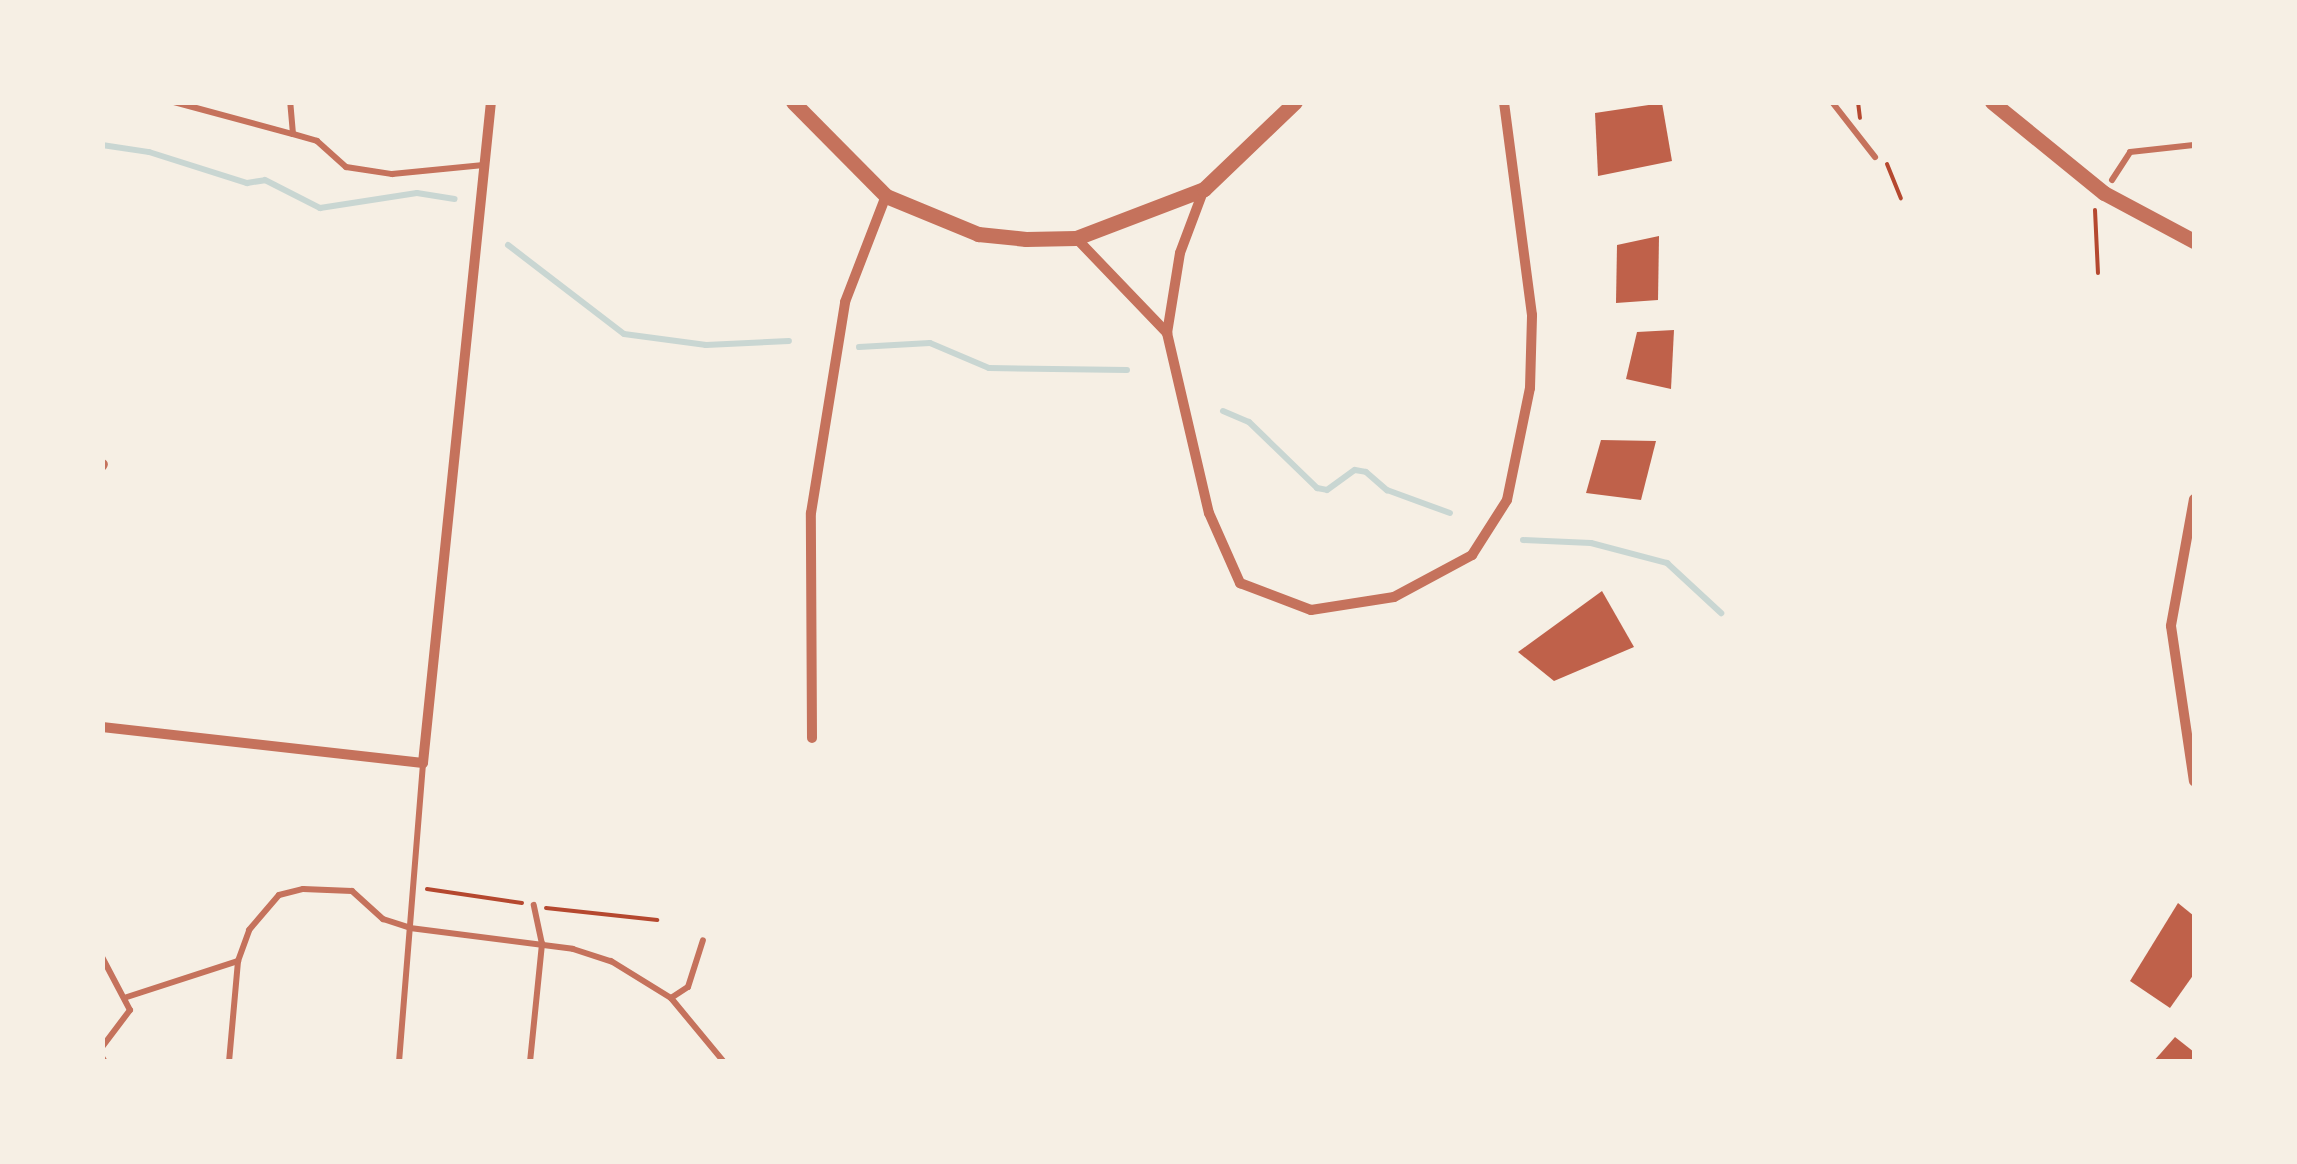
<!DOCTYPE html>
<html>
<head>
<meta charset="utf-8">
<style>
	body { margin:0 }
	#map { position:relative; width:2297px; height:1164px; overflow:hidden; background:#f6efe4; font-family:Ubuntu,sans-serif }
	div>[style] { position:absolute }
	.stream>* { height:6px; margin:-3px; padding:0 3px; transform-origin:3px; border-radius:3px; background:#c9d6d2 }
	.building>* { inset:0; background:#bf614a }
	.path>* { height:4px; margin:-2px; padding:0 2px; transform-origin:2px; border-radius:2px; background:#b5482f }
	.service>* { height:6px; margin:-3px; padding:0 3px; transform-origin:3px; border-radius:3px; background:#c5725c }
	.minor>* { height:10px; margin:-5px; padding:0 5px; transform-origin:5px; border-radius:5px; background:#c5725c }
	.tertiary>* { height:15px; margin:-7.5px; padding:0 7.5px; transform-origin:7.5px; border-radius:7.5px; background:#c5725c }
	span { translate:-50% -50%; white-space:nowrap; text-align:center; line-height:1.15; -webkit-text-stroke:8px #f6efe4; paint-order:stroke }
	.frame { position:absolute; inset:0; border:105px solid #f6efe4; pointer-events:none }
</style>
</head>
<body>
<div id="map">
	<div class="stream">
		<div style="left:102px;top:145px;width:48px;rotate:8.5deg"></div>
		<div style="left:149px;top:152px;width:103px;rotate:17.6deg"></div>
		<div style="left:247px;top:183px;width:18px;rotate:-9deg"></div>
		<div style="left:265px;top:180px;width:62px;rotate:27deg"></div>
		<div style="left:320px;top:208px;width:98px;rotate:-8.8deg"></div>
		<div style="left:417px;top:193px;width:38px;rotate:9deg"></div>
		<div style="left:508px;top:245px;width:146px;rotate:37.5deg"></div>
		<div style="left:624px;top:334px;width:83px;rotate:7.6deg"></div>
		<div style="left:706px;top:345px;width:83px;rotate:-2.8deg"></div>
		<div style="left:859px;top:347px;width:71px;rotate:-3.2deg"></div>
		<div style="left:930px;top:343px;width:64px;rotate:23deg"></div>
		<div style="left:989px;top:368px;width:138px;rotate:0.8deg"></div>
		<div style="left:1223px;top:411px;width:28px;rotate:23deg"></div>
		<div style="left:1249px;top:422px;width:95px;rotate:44.1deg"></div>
		<div style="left:1317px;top:488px;width:10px;rotate:11deg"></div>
		<div style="left:1327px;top:490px;width:34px;rotate:-36deg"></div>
		<div style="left:1355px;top:470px;width:11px;rotate:10deg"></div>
		<div style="left:1366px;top:472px;width:28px;rotate:41deg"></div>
		<div style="left:1387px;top:490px;width:67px;rotate:20.1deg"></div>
		<div style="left:1523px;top:540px;width:68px;rotate:2.5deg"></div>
		<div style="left:1591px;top:543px;width:79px;rotate:14.7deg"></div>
		<div style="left:1667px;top:563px;width:74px;rotate:42.8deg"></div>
	</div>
	<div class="building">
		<div style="clip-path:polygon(1662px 103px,1672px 161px,1598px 176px,1595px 113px)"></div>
		<div style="clip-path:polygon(1659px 236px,1658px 300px,1616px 303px,1617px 245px)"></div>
		<div style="clip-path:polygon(1674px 330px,1671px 389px,1626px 379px,1637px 332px)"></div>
		<div style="clip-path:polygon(1601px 440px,1656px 441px,1641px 500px,1586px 493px)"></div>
		<div style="clip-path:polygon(1602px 591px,1634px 647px,1554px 681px,1518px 652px)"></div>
		<div style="clip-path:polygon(2178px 903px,2194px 916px,2194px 974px,2170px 1008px,2130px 981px)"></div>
		<div style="clip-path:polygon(2175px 1037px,2194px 1052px,2194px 1062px,2153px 1062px)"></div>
	</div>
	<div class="path">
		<div style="left:1858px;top:102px;width:16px;rotate:83deg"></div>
		<div style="left:1887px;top:164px;width:37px;rotate:68deg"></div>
		<div style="left:2095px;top:210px;width:63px;rotate:87.3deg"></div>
		<div style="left:427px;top:889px;width:96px;rotate:8.4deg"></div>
		<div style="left:546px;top:908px;width:112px;rotate:6.2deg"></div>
	</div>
	<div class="service">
		<div style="left:174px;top:102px;width:123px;rotate:15.1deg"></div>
		<div style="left:293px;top:134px;width:32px;rotate:-95deg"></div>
		<div style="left:1832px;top:102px;width:70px;rotate:52deg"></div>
		<div style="left:293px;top:134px;width:25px;rotate:16deg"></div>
		<div style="left:317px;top:141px;width:39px;rotate:42deg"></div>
		<div style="left:346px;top:167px;width:47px;rotate:8.7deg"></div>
		<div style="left:392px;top:174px;width:92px;rotate:-5.6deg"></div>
		<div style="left:2112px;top:180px;width:33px;rotate:-57deg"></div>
		<div style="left:2130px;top:152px;width:64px;rotate:-6.2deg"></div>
		<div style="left:102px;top:957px;width:60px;rotate:62.2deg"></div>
		<div style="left:130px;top:1010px;width:46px;rotate:127.1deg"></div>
		<div style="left:127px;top:997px;width:117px;rotate:-18deg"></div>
		<div style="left:671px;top:998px;width:20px;rotate:-33deg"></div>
		<div style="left:688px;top:987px;width:49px;rotate:-72.3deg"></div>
		<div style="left:102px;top:1057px;width:6px;rotate:59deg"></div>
		<div style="left:229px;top:1062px;width:101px;rotate:-84.9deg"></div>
		<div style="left:238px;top:961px;width:33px;rotate:-70deg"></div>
		<div style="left:249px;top:930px;width:46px;rotate:-49.4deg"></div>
		<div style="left:279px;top:895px;width:25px;rotate:-14deg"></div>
		<div style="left:303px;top:889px;width:49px;rotate:2.3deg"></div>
		<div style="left:352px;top:891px;width:42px;rotate:42.1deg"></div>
		<div style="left:383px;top:919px;width:28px;rotate:18deg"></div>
		<div style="left:410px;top:928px;width:164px;rotate:7.3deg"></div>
		<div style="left:573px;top:949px;width:40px;rotate:18deg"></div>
		<div style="left:611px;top:961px;width:70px;rotate:31.7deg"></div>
		<div style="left:671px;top:998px;width:83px;rotate:50.4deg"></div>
		<div style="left:399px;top:1062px;width:300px;rotate:-85.4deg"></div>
		<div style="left:530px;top:1062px;width:119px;rotate:-84.2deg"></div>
		<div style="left:542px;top:944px;width:40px;rotate:-102deg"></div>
	</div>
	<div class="minor">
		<div style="left:1204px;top:189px;width:68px;rotate:110.6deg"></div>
		<div style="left:1180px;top:253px;width:81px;rotate:99.2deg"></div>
		<div style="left:1167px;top:333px;width:185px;rotate:76.9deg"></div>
		<div style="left:1209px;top:513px;width:77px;rotate:66.1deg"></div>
		<div style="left:1240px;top:583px;width:76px;rotate:20.8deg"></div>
		<div style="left:1311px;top:610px;width:84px;rotate:-8.9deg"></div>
		<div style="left:1394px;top:597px;width:89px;rotate:-28.3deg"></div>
		<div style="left:1472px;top:555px;width:65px;rotate:-57.5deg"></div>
		<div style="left:1507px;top:500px;width:114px;rotate:-78.4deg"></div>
		<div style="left:1530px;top:388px;width:73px;rotate:-88.4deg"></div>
		<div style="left:1532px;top:315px;width:215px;rotate:-97.5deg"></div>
		<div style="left:1076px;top:238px;width:132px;rotate:46.2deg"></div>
		<div style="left:102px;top:466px;width:2px;rotate:-63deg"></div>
		<div style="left:2194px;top:499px;width:129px;rotate:100.3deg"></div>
		<div style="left:2171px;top:626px;width:157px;rotate:81.6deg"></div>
		<div style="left:102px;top:727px;width:323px;rotate:6.4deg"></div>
		<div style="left:423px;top:763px;width:664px;rotate:-84.13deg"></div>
		<div style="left:812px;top:738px;width:225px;rotate:-90.3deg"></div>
		<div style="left:811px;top:513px;width:214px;rotate:-80.8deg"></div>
		<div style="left:845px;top:302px;width:114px;rotate:-68.9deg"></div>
	</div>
	<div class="tertiary">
		<div style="left:793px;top:102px;width:132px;rotate:45.3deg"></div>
		<div style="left:886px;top:196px;width:100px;rotate:22.4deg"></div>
		<div style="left:978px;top:234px;width:48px;rotate:5.9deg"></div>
		<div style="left:1026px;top:239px;width:50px;rotate:-1.1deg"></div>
		<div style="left:1076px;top:238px;width:137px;rotate:-20.9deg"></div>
		<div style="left:1204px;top:189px;width:126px;rotate:-43.7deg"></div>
		<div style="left:1992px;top:102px;width:144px;rotate:39.1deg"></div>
		<div style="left:2104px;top:193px;width:102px;rotate:28.1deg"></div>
	</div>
	<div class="frame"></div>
</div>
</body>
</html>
